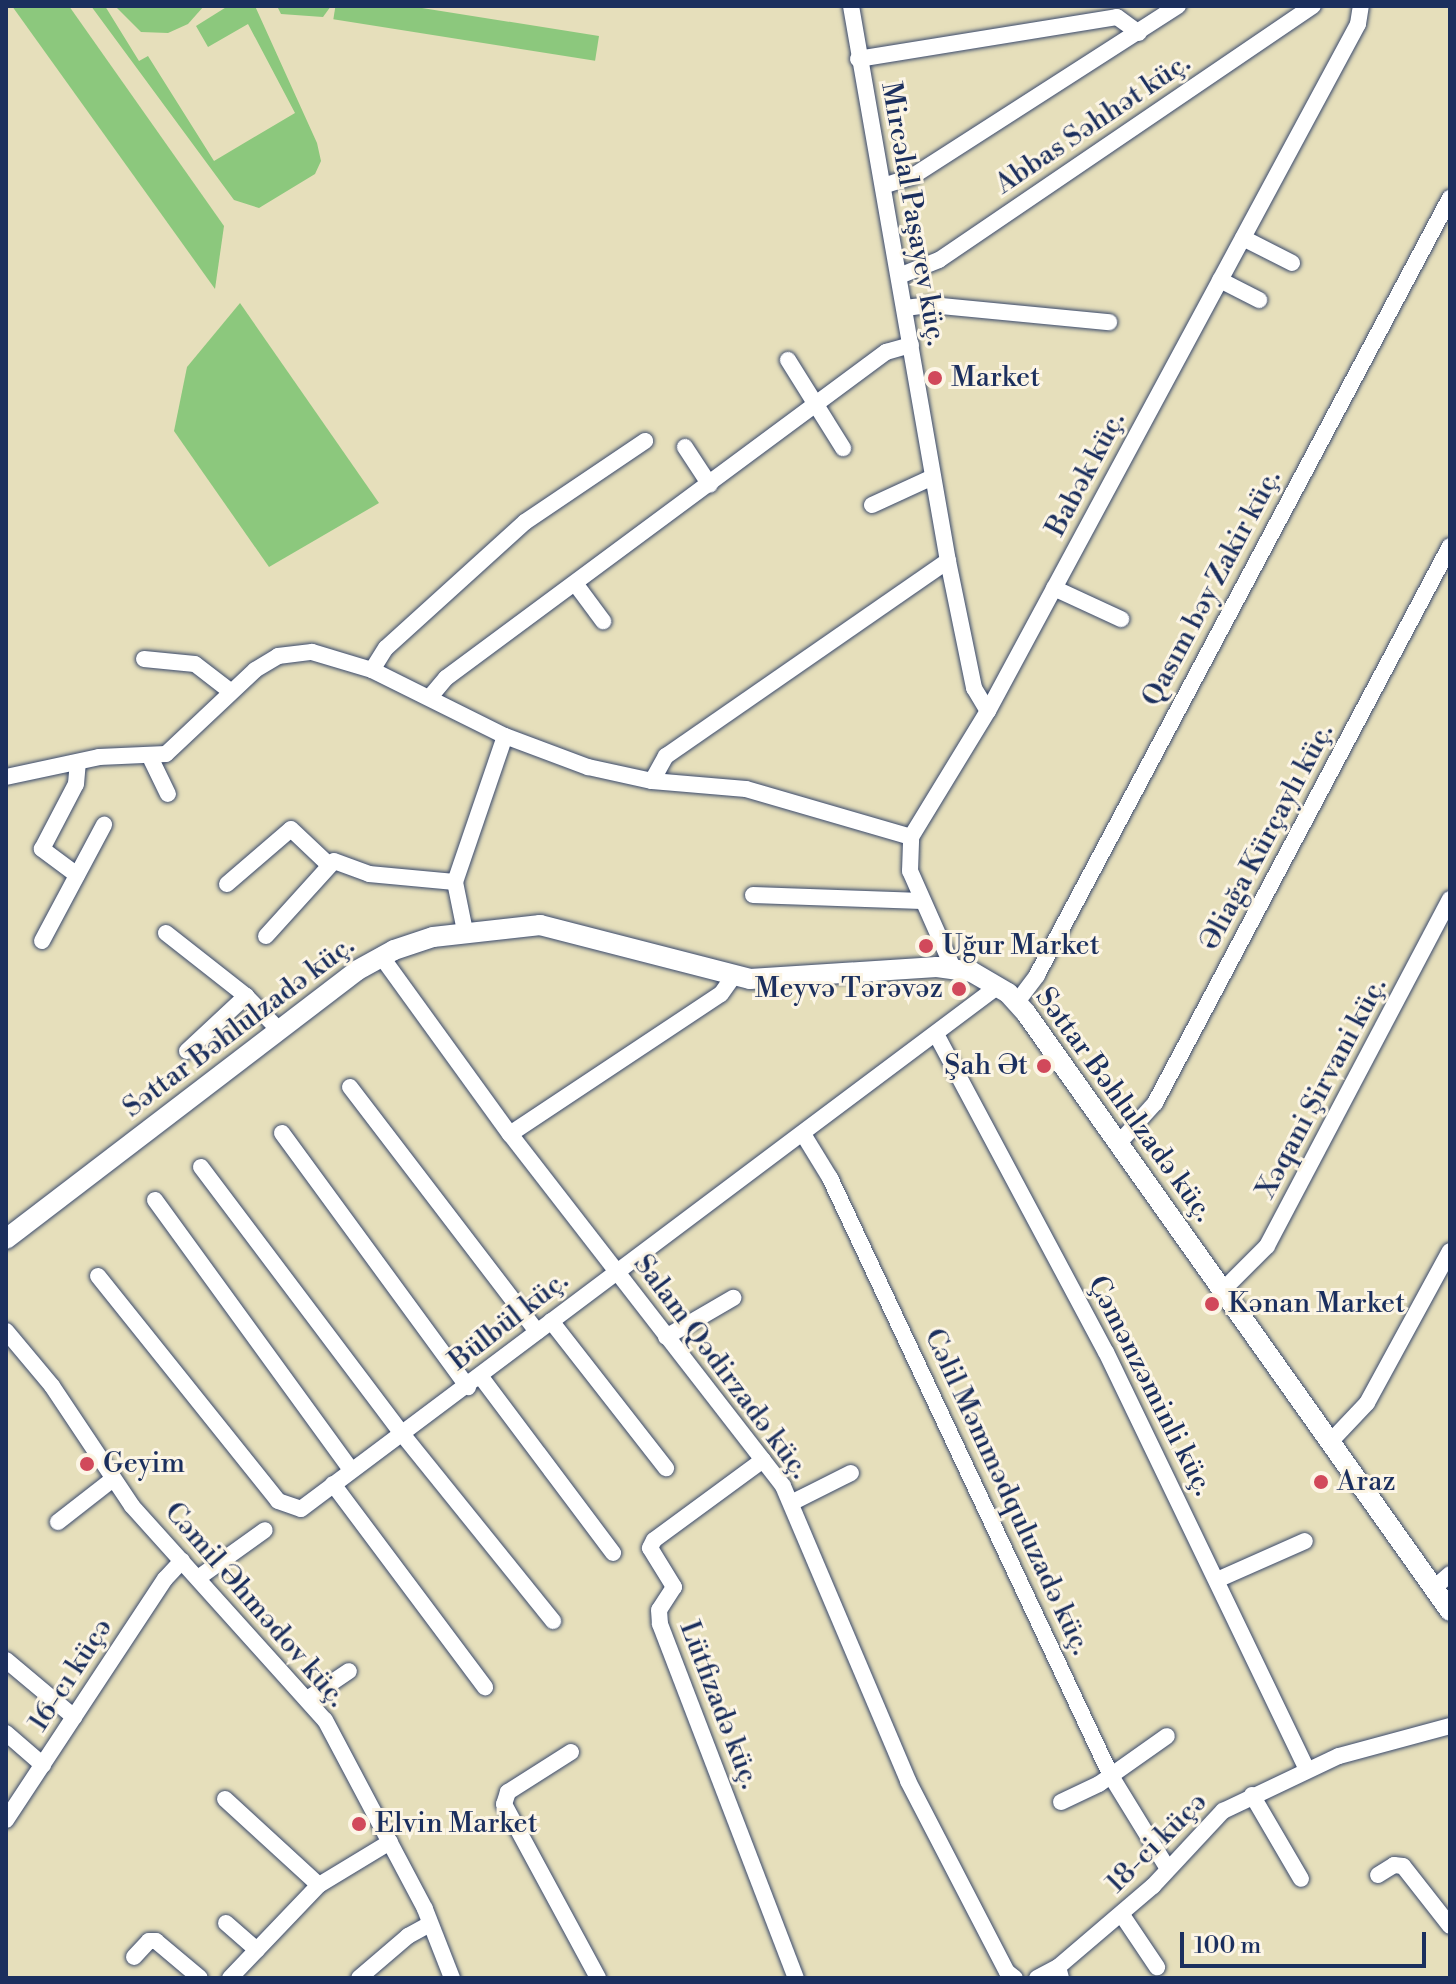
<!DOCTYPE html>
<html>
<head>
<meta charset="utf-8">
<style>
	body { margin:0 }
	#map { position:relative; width:1456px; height:1984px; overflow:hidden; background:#e6dfbb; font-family:"Libre Bodoni",serif }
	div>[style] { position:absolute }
	.green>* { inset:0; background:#8cc87d; transform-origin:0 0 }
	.roads { filter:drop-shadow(0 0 2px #39496c) drop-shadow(0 0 2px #39496c) }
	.minor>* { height:16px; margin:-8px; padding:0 8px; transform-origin:8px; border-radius:8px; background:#fff }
	.tertiary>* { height:20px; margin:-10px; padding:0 10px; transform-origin:10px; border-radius:10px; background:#fff }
	.dots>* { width:22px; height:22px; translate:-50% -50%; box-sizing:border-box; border:4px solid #fcf5e5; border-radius:50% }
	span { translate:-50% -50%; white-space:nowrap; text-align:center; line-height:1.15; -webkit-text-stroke:6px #fcf5e5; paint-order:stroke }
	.street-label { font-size:28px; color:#1b2f5e }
	.poi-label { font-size:28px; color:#1b2f5e }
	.left { translate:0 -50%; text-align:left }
	.right { translate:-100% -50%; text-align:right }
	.frame { position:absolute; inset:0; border:8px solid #1b2f5e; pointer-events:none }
	.scale { position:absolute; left:1180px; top:1932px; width:246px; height:36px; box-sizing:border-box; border:4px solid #1b2f5e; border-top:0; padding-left:10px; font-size:24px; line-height:28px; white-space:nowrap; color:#1b2f5e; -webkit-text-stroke:6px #fcf5e5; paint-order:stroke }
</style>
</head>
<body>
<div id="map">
	<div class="green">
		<div style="clip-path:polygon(12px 6px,69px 6px,224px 226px,215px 289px)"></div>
		<div style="clip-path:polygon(91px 6px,105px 6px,139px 61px,148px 56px,214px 161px,295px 113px,248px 24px,208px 47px,196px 26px,228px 6px,255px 6px,317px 143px,321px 161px,315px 174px,259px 208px,234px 200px)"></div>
		<div style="clip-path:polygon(115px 6px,204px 6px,188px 24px,168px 33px,141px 32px)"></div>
		<div style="clip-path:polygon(277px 6px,331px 6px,323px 17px,281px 14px)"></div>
		<div style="left:599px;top:36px;width:25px;height:265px;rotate:99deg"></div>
		<div style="clip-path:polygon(240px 303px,379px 503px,269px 567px,174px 431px,187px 367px)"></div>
	</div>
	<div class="roads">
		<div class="minor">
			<div style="left:851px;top:6px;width:563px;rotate:80.09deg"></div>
			<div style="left:948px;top:561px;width:130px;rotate:78.4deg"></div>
			<div style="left:974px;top:688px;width:27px;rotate:59deg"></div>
			<div style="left:858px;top:59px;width:262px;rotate:-9.2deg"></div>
			<div style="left:1117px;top:17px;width:27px;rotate:36deg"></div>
			<div style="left:883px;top:186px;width:32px;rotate:-18deg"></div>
			<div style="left:913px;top:176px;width:315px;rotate:-32.7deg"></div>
			<div style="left:1243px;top:238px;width:55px;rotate:27deg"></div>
			<div style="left:899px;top:276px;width:43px;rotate:-21.8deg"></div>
			<div style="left:939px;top:260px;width:452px;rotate:-34.2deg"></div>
			<div style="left:1220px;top:280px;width:44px;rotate:27.1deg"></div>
			<div style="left:905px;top:308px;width:26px;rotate:-7deg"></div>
			<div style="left:931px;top:305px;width:179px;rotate:5.5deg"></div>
			<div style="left:788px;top:360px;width:104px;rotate:58deg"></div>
			<div style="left:685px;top:447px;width:45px;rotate:56.7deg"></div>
			<div style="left:872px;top:505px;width:67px;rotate:-24.7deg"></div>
			<div style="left:577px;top:586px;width:44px;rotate:53.4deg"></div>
			<div style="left:1054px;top:588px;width:74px;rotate:24.8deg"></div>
			<div style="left:144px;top:659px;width:51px;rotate:5.6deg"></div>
			<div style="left:195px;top:664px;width:44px;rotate:37.6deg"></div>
			<div style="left:372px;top:670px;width:26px;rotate:-58deg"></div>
			<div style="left:386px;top:648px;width:188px;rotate:-42.2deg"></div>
			<div style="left:525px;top:522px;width:145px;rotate:-34deg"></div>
			<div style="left:430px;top:697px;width:25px;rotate:-50deg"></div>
			<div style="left:446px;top:678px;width:548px;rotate:-36.54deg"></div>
			<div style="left:886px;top:352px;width:26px;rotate:-16deg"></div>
			<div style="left:150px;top:757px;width:41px;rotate:64.1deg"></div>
			<div style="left:6px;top:777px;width:95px;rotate:-12.1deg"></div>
			<div style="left:99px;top:757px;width:67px;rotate:-2.6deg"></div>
			<div style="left:166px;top:754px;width:122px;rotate:-43.3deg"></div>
			<div style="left:255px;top:670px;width:27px;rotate:-31deg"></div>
			<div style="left:278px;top:656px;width:34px;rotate:-7deg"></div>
			<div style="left:312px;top:652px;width:63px;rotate:16.7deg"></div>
			<div style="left:372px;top:670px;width:148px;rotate:26.4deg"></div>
			<div style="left:505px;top:736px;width:89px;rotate:20.5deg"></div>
			<div style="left:588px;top:767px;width:66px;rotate:12.3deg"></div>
			<div style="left:652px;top:781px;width:94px;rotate:4.9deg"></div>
			<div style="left:746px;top:789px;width:172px;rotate:16.2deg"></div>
			<div style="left:652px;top:781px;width:29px;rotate:-61deg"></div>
			<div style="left:666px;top:756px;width:343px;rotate:-34.7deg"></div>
			<div style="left:77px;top:875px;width:44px;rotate:-143.4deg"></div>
			<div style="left:42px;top:849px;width:73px;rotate:-62.4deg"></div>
			<div style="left:76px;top:784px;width:21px;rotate:-85deg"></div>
			<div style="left:455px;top:882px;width:154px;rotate:-71.1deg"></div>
			<div style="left:227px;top:884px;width:84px;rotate:-40.7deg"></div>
			<div style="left:291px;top:829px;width:50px;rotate:43.4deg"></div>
			<div style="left:753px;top:895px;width:169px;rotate:2deg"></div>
			<div style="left:166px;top:933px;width:102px;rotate:38.2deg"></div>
			<div style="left:246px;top:996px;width:46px;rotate:45.9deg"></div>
			<div style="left:266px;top:936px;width:101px;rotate:-47.8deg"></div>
			<div style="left:334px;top:861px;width:37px;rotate:20deg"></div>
			<div style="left:369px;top:874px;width:86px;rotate:5.3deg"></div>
			<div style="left:455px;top:882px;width:50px;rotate:78.5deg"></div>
			<div style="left:42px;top:941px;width:132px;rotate:-61.9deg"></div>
			<div style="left:381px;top:956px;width:220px;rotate:54.1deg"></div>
			<div style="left:510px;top:1134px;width:445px;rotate:52.2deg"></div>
			<div style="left:783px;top:1486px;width:320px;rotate:67deg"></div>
			<div style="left:908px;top:1781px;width:215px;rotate:62.6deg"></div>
			<div style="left:1007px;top:1972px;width:10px;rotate:37deg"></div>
			<div style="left:953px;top:968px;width:106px;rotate:-113.9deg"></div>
			<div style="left:910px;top:871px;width:34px;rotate:-88deg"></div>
			<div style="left:911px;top:837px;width:148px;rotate:-58.6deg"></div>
			<div style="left:988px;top:711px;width:780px;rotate:-61.69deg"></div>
			<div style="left:1358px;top:24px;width:18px;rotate:-81deg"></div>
			<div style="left:1017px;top:1002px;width:34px;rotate:-53deg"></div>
			<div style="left:1037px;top:975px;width:880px;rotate:-62.01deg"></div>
			<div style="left:936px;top:1034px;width:361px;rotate:61.9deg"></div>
			<div style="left:1106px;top:1352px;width:462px;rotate:64.3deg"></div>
			<div style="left:187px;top:1051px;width:81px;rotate:-43deg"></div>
			<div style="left:350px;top:1087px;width:308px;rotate:52.6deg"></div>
			<div style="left:282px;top:1133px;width:315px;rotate:53.8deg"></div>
			<div style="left:510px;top:1134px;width:253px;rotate:-33.6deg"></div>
			<div style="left:721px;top:994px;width:21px;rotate:-55deg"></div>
			<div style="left:803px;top:1134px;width:52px;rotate:58.5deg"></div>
			<div style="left:830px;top:1178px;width:661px;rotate:64.83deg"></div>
			<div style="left:1111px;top:1776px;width:109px;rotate:58.5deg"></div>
			<div style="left:1118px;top:1144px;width:55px;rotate:-47.9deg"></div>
			<div style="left:1155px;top:1103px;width:630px;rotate:-62.09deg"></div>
			<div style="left:201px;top:1167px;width:336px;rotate:53deg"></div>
			<div style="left:403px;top:1435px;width:239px;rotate:51.1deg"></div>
			<div style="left:155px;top:1200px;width:334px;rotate:54deg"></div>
			<div style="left:98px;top:1276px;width:288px;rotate:51.3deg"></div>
			<div style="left:278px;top:1501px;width:24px;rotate:19deg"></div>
			<div style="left:301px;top:1509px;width:871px;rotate:-36.88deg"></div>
			<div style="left:1223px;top:1290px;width:62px;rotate:-45deg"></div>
			<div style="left:1267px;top:1246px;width:392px;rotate:-62.2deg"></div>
			<div style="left:551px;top:1321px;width:187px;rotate:52deg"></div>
			<div style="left:6px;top:1331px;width:72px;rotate:50.1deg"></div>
			<div style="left:52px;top:1386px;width:144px;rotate:56.3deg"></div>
			<div style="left:132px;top:1506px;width:288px;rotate:48deg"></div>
			<div style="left:325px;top:1720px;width:214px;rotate:62.1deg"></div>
			<div style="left:425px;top:1909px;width:74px;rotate:68.6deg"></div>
			<div style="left:666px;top:1337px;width:78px;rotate:-30.2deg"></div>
			<div style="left:481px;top:1377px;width:220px;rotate:53.1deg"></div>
			<div style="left:1332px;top:1440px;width:51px;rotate:-46.6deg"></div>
			<div style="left:1367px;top:1403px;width:173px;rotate:-61.4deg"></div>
			<div style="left:763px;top:1460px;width:135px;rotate:143.7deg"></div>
			<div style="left:654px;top:1540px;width:9px;rotate:117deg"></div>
			<div style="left:650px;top:1548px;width:46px;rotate:58.4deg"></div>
			<div style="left:674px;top:1587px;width:27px;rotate:123deg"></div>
			<div style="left:659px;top:1610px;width:14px;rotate:86deg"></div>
			<div style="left:660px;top:1624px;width:379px;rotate:69deg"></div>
			<div style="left:333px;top:1484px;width:254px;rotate:53.2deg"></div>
			<div style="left:791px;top:1503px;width:67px;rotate:-26.6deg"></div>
			<div style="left:58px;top:1522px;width:70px;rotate:-38deg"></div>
			<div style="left:198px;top:1578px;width:82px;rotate:-35.6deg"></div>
			<div style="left:1217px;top:1580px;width:96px;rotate:-23.9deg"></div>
			<div style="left:1434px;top:1588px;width:21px;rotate:-41deg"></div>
			<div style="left:6px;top:1660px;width:89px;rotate:40deg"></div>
			<div style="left:309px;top:1698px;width:48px;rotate:-34deg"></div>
			<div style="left:6px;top:1733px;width:49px;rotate:40.9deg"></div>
			<div style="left:571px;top:1752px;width:75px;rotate:147.6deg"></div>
			<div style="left:508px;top:1792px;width:13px;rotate:108deg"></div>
			<div style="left:504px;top:1804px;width:198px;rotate:61.6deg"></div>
			<div style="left:1252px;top:1795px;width:97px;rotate:59.7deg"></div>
			<div style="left:225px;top:1799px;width:127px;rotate:42.5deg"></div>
			<div style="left:1061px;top:1802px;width:42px;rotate:-25.3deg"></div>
			<div style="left:1099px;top:1784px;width:83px;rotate:-35.2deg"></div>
			<div style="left:6px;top:1820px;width:289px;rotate:-56.6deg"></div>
			<div style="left:165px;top:1579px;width:25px;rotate:-47deg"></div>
			<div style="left:1378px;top:1875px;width:19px;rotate:-32deg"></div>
			<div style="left:1394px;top:1865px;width:9px;rotate:6deg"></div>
			<div style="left:1403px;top:1866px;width:76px;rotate:51.9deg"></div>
			<div style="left:1122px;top:1915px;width:63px;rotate:56.1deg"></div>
			<div style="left:226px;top:1923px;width:41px;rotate:41.1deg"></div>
			<div style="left:134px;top:1957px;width:22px;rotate:-47deg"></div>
			<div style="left:149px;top:1941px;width:7px"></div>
			<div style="left:156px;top:1941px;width:57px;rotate:40.1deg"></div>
			<div style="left:230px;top:1978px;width:129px;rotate:-46.3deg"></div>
			<div style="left:319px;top:1885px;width:83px;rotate:-31.2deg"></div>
			<div style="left:359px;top:1978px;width:65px;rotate:-40.6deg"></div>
			<div style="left:408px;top:1936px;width:25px;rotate:-29deg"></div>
			<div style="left:1037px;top:1978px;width:24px;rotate:-28deg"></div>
			<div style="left:1061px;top:1978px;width:11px;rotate:-105deg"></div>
			<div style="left:1058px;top:1967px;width:125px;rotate:-40.5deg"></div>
			<div style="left:1153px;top:1886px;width:103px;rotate:-47deg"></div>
			<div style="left:1223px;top:1811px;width:128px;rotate:-25.4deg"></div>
			<div style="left:1339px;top:1756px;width:115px;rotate:-15.1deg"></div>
		</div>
		<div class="tertiary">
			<div style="left:6px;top:1239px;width:441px;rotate:-37.4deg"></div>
			<div style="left:356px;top:971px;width:43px;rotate:-28.9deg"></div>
			<div style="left:394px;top:950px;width:41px;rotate:-18.4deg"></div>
			<div style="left:433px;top:937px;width:108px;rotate:-6.4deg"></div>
			<div style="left:540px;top:925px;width:217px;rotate:14.4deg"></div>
			<div style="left:750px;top:979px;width:187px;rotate:-3.7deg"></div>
			<div style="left:937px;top:967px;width:35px;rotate:8deg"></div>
			<div style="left:972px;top:972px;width:42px;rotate:30.3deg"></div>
			<div style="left:1008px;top:993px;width:27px;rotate:48deg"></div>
			<div style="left:1026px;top:1013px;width:733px;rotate:54.66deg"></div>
		</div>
	</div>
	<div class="dots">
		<div style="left:935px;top:378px;background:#d1495b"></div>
		<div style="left:926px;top:946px;background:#d1495b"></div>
		<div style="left:959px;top:989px;background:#d1495b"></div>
		<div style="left:1044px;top:1066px;background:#d1495b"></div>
		<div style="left:1212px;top:1304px;background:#d1495b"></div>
		<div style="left:87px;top:1464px;background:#d1495b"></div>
		<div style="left:1321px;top:1482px;background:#d1495b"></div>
		<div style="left:359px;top:1824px;background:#d1495b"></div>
	</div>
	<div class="street-label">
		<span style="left:1093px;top:124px;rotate:-34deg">Abbas Səhhət küç.</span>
		<span style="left:913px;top:214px;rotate:80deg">Mircəlal Paşayev küç.</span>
		<span style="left:1086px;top:474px;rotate:-62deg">Babək küç.</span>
		<span style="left:1212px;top:588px;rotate:-62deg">Qasım bəy Zakir küç.</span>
		<span style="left:1267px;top:837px;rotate:-62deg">Əliağa Kürçaylı küç.</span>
		<span style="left:239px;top:1027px;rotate:-37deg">Səttar Bəhlulzadə küç.</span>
		<span style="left:1322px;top:1088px;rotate:-62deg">Xəqani Şirvani küç.</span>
		<span style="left:1124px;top:1105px;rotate:54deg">Səttar Bəhlulzadə küç.</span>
		<span style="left:509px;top:1321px;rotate:-38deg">Bülbül küç.</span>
		<span style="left:721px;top:1367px;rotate:53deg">Salam Qədirzadə küç.</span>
		<span style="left:1150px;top:1386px;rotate:63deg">Çəmənzəminli küç.</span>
		<span style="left:1007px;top:1492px;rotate:65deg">Cəlil Məmmədquluzadə küç.</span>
		<span style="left:255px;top:1605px;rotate:49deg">Cəmil Əhmədov küç.</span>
		<span style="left:71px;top:1675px;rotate:-57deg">16-cı küçə</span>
		<span style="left:719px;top:1705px;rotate:69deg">Lütfizadə küç.</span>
		<span style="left:1157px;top:1843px;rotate:-45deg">18-ci küçə</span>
	</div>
	<div class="poi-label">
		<span class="left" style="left:951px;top:378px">Market</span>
		<span class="left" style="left:942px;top:946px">Uğur Market</span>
		<span class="right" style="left:943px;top:989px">Meyvə Tərəvəz</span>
		<span class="right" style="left:1028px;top:1066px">Şah Ət</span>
		<span class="left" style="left:1228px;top:1304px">Kənan Market</span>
		<span class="left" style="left:103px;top:1464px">Geyim</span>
		<span class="left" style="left:1337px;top:1482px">Araz</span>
		<span class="left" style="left:375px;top:1824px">Elvin Market</span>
	</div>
	<div class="frame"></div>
	<div class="scale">100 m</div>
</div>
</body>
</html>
